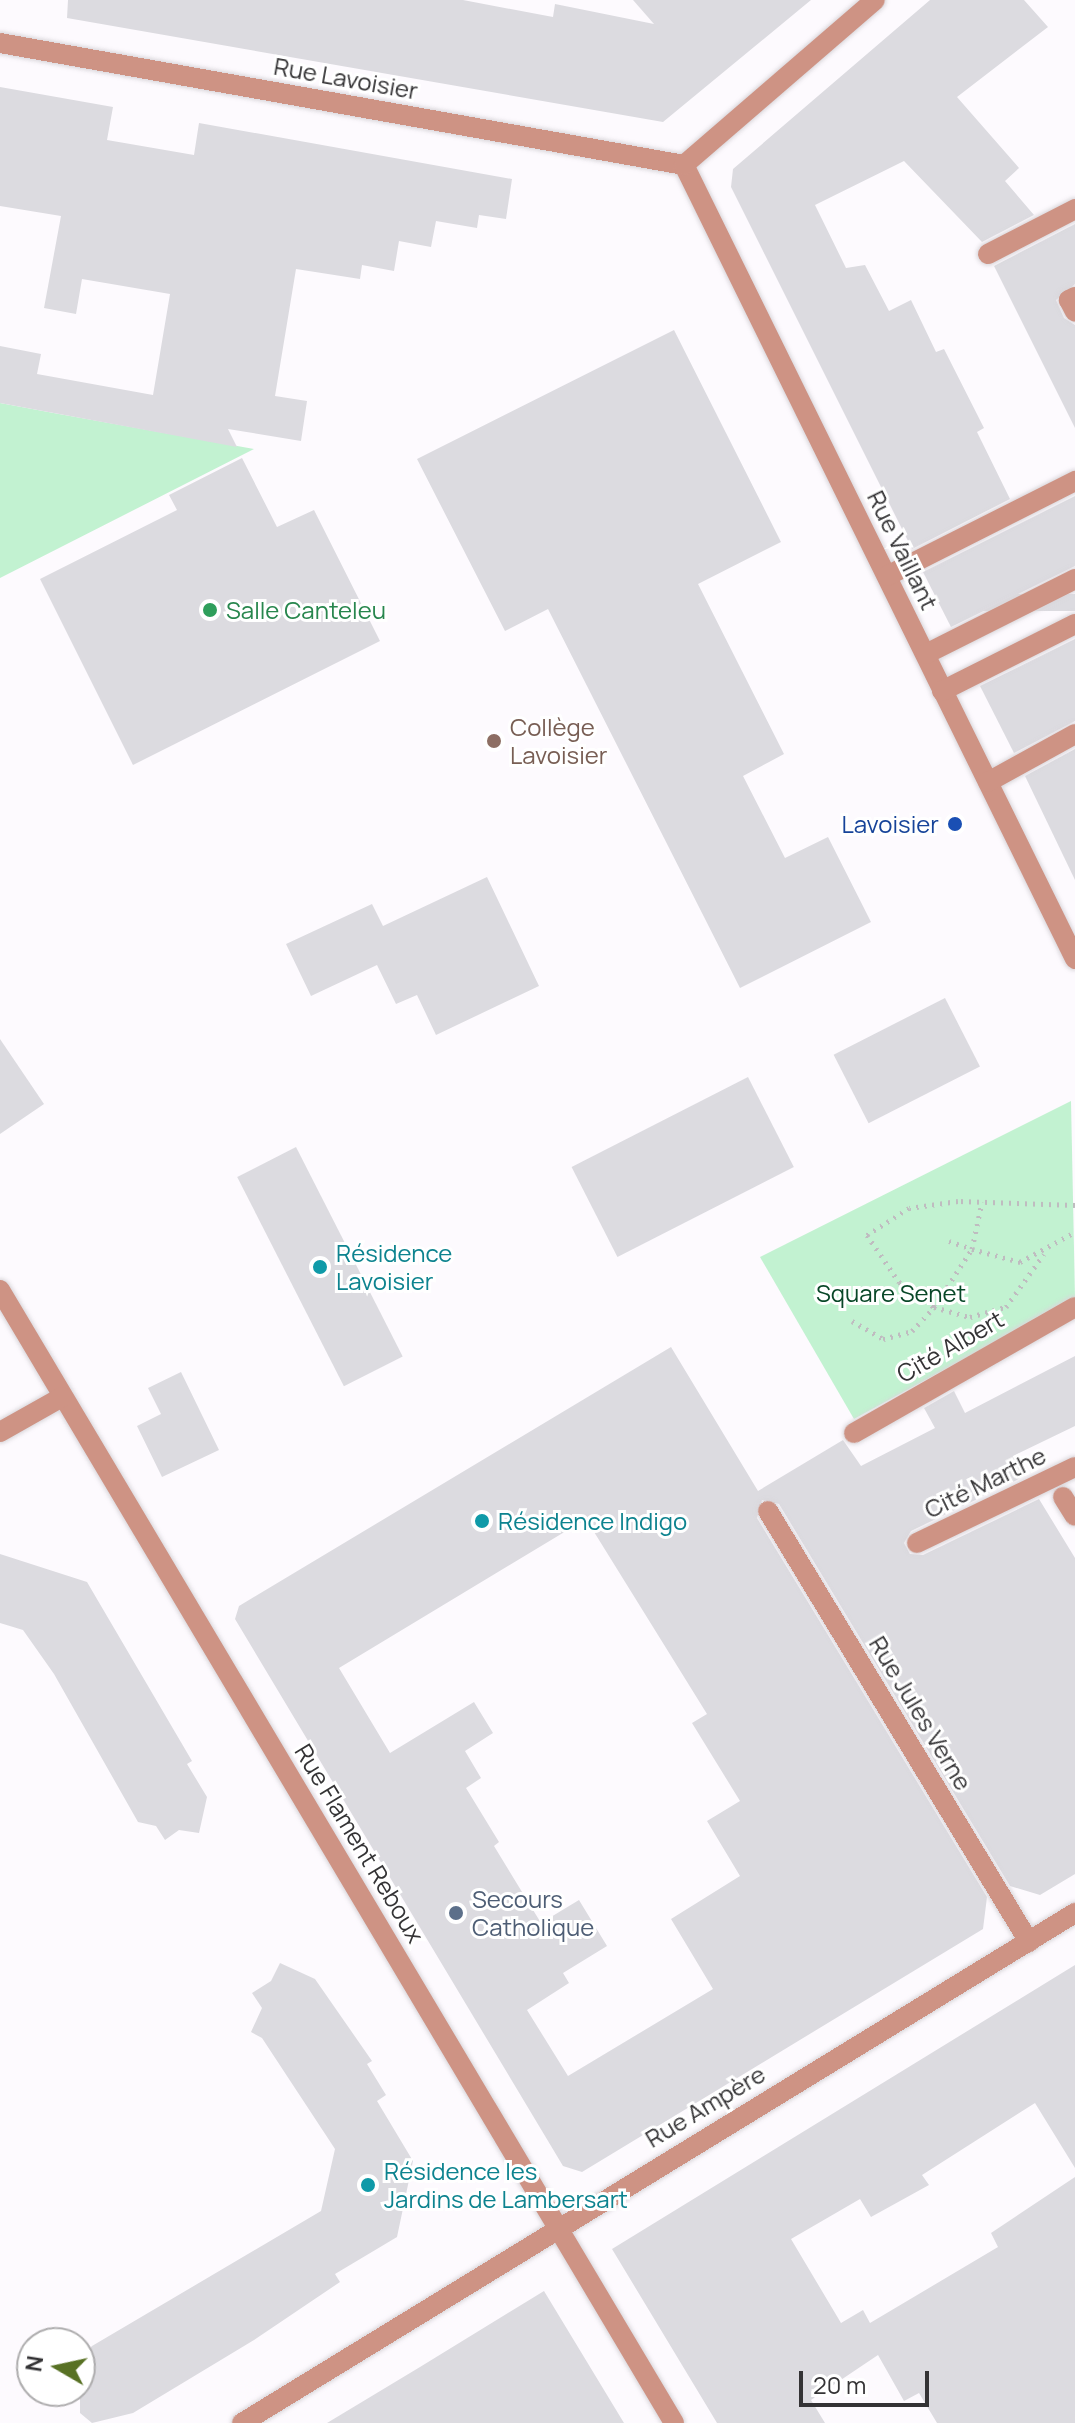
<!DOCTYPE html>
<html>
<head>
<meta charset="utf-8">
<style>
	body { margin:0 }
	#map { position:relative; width:1075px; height:2423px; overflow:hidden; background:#fdfafe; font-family:Manrope,sans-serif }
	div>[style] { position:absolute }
	.green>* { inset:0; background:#c2f2d1 }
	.building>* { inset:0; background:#dcdbe0; transform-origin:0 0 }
	.path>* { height:5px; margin-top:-2.5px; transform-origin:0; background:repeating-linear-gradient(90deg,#bfbcc0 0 2px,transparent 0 8px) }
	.roads { filter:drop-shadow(0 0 2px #d9d6da) drop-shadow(0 0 2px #d9d6da) }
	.minor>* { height:20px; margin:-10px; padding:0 10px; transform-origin:10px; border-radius:10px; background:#ce9384 }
	.dots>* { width:22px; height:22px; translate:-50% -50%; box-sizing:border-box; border:4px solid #fff; border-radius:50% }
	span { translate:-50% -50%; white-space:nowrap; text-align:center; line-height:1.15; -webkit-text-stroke:6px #fff; paint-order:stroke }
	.street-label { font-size:24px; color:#343335 }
	.leisure-label { font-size:24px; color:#27864d }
	.left { translate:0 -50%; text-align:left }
	.education-label { font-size:24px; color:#785e54 }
	.transit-label { font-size:24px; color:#164399 }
	.right { translate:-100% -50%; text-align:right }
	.culture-label { font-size:24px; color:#0d838f }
	.park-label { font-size:24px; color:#084727 }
	.service-label { font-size:24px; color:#4e5e75 }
	.north { position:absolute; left:16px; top:2327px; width:80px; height:80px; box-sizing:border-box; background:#fff; border:2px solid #aeadae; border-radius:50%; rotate:279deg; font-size:22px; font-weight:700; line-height:32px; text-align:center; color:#343335 }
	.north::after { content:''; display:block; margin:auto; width:28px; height:36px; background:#587124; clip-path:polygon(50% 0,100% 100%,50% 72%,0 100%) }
	.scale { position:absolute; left:799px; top:2371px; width:130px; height:36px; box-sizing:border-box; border:4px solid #343335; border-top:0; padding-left:10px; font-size:24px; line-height:28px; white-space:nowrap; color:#343335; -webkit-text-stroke:6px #fff; paint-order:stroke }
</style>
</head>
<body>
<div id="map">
	<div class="green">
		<div style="clip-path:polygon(0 403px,59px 414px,254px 449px,0 578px)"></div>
		<div style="clip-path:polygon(1071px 1101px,1075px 1298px,854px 1419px,760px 1257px)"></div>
	</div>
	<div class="building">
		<div style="clip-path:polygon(68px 0,463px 0,553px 17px,555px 4px,654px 24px,633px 0,811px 0,663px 122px,67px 18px)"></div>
		<div style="clip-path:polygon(930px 0,1024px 0,1048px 27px,957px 97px,1019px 168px,1005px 181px,1034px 215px,982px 242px,904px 161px,815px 205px,846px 268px,865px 265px,889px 311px,911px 300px,936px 352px,944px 349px,984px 428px,977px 432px,1010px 499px,912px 549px,731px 187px,733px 169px)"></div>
		<div style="clip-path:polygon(0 87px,113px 107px,107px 140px,194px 155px,199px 123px,512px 179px,506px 219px,479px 215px,477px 228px,436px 221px,431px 247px,399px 241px,394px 271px,362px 265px,360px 279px,296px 269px,275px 396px,307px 401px,301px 441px,228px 429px,237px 447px,0 403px,0 346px,41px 354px,37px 374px,153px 395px,170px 294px,82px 279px,76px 314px,44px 308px,61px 216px,0 206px)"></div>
		<div style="clip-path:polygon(1075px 224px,1075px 284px,1056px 300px,1064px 318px,1075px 325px,1075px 428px,994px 266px)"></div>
		<div style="clip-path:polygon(674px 330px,781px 542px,698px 584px,784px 754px,743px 776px,785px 858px,828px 837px,871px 922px,740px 988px,548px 609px,505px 631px,417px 459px)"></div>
		<div style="clip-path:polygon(242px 458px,277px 527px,314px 510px,380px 641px,133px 765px,40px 579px,177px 510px,169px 495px)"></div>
		<div style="clip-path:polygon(1075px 496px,1075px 566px,951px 627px,923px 572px)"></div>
		<div style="left:1075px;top:594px;width:17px;height:126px;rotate:90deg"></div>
		<div style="clip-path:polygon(1075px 639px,1075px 721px,1014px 753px,980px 686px)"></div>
		<div style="clip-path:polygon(1075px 749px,1075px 880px,1025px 776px)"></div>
		<div style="clip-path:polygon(487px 877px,539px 986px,436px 1035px,417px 995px,396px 1004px,377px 965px,311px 996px,286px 944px,372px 904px,383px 926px)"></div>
		<div style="left:945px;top:998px;width:77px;height:125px;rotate:63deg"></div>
		<div style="clip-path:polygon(0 1039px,44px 1104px,0 1134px)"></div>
		<div style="left:748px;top:1077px;width:101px;height:198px;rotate:63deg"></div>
		<div style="left:296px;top:1147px;width:235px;height:66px;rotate:63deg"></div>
		<div style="clip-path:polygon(evenodd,671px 1347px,758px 1491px,843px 1440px,861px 1466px,935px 1428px,924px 1408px,954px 1391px,965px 1413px,1075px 1356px,1075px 1426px,1013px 1456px,1025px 1476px,911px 1531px,904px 1543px,910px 1554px,923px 1555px,1039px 1499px,1075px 1558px,1075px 1874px,1040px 1895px,1010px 1886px,779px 1504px,762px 1500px,757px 1518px,987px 1897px,983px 1929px,582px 2172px,563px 2166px,235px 1619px,239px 1606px,671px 1347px,586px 1519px,707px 1714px,692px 1723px,740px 1801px,707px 1821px,740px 1876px,671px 1919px,713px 1989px,568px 2076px,527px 2010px,569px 1983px,563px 1973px,607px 1946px,579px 1900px,541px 1923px,494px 1846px,499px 1842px,466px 1788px,481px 1778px,465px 1751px,493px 1733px,474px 1702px,390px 1753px,339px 1668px,586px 1519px)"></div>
		<div style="clip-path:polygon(181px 1372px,219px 1450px,162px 1477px,137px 1426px,161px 1414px,148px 1388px)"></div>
		<div style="clip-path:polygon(0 1554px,87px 1582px,192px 1761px,187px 1764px,207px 1797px,199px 1833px,179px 1830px,165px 1840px,156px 1826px,138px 1822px,54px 1674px,23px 1630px,0 1623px)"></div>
		<div style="clip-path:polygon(280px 1963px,315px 1979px,372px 2061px,367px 2064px,386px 2095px,377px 2101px,413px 2161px,397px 2237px,335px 2274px,340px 2282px,254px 2340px,133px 2413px,92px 2423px,80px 2413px,80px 2359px,92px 2346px,321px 2211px,335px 2149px,262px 2038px,251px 2032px,262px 2008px,252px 1993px,271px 1981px)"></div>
		<div style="clip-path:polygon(1075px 1965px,1075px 2168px,1035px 2103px,922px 2175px,929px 2185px,871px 2217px,860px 2199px,791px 2239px,841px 2323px,863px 2310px,870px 2323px,998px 2247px,991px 2233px,1075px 2177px,1075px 2423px,937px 2423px,919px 2393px,904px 2401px,878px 2355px,811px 2400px,825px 2423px,717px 2423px,612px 2249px)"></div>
		<div style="clip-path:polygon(544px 2291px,624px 2423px,327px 2423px,420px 2367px)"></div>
	</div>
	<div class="path">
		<div style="left:1075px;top:1205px;width:117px;rotate:-178deg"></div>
		<div style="left:958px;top:1201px;width:49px;rotate:171.9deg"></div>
		<div style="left:909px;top:1208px;width:50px;rotate:147.3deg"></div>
		<div style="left:867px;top:1235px;width:57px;rotate:55.8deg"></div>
		<div style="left:899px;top:1282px;width:43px;rotate:35.5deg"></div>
		<div style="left:934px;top:1307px;width:69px;rotate:-56.8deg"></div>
		<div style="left:972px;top:1249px;width:50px;rotate:15.2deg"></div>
		<div style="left:1020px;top:1262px;width:63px;rotate:-28.6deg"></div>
		<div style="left:949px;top:1241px;width:24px;rotate:19deg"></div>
		<div style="left:972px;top:1249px;width:48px;rotate:-78deg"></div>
		<div style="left:852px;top:1321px;width:36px;rotate:30deg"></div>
		<div style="left:883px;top:1339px;width:30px;rotate:-15deg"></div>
		<div style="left:912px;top:1331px;width:33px;rotate:-47deg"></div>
		<div style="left:934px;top:1307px;width:37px;rotate:16deg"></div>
		<div style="left:970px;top:1317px;width:37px;rotate:-16deg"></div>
		<div style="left:1006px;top:1307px;width:65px;rotate:-54.4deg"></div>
	</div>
	<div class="roads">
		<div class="minor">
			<div style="left:0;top:43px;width:695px;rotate:10.11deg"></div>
			<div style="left:684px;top:165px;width:885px;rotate:63.78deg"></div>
			<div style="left:684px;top:165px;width:252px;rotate:-40.8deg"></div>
			<div style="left:988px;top:254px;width:98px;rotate:-27.3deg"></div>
			<div style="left:1075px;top:297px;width:7px;rotate:153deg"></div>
			<div style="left:1069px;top:300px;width:13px;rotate:63deg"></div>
			<div style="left:887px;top:576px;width:211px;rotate:-26.8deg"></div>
			<div style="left:926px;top:654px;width:167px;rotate:-26.7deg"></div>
			<div style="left:942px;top:691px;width:149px;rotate:-26.7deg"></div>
			<div style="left:988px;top:782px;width:99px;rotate:-28.9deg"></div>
			<div style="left:0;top:1290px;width:1318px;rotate:59.25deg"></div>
			<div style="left:0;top:1432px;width:71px;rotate:-29.4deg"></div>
			<div style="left:854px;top:1433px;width:254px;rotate:-29.7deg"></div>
			<div style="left:1063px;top:1497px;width:22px;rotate:58deg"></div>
			<div style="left:768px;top:1511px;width:504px;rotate:58.8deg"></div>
			<div style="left:917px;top:1543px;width:175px;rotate:-25.7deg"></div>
			<div style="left:242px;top:2423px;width:977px;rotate:-31.48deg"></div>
		</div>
	</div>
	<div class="dots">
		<div style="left:210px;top:610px;background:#2e9e5b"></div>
		<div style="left:494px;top:741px;background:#8d6e63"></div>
		<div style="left:955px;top:824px;background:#1a4fb4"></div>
		<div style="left:320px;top:1267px;background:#0f9aa8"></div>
		<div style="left:482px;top:1521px;background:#0f9aa8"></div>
		<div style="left:456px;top:1913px;background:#5c6f8a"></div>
		<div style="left:368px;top:2185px;background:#0f9aa8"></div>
	</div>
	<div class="street-label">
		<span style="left:346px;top:78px;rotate:10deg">Rue Lavoisier</span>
		<span style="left:903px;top:550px;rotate:64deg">Rue Vaillant</span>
		<span style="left:950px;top:1346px;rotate:-30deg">Cité Albert</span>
		<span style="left:985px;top:1482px;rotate:-26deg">Cité Marthe</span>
		<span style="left:921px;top:1713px;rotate:59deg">Rue Jules Verne</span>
		<span style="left:360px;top:1843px;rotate:59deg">Rue Flament Reboux</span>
		<span style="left:705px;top:2106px;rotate:-31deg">Rue Ampère</span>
	</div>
	<div class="leisure-label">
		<span class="left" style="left:226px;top:610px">Salle Canteleu</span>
	</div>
	<div class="education-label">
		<span class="left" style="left:510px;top:741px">Collège<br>Lavoisier</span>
	</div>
	<div class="transit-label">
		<span class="right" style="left:939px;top:824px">Lavoisier</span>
	</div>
	<div class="culture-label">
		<span class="left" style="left:336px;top:1267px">Résidence<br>Lavoisier</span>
		<span class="left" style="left:498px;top:1521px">Résidence Indigo</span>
		<span class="left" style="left:384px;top:2185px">Résidence les<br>Jardins de Lambersart</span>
	</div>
	<div class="park-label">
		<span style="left:891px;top:1293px">Square Senet</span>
	</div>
	<div class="service-label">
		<span class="left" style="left:472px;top:1913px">Secours<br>Catholique</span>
	</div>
	<div class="north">N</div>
	<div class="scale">20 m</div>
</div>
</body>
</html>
